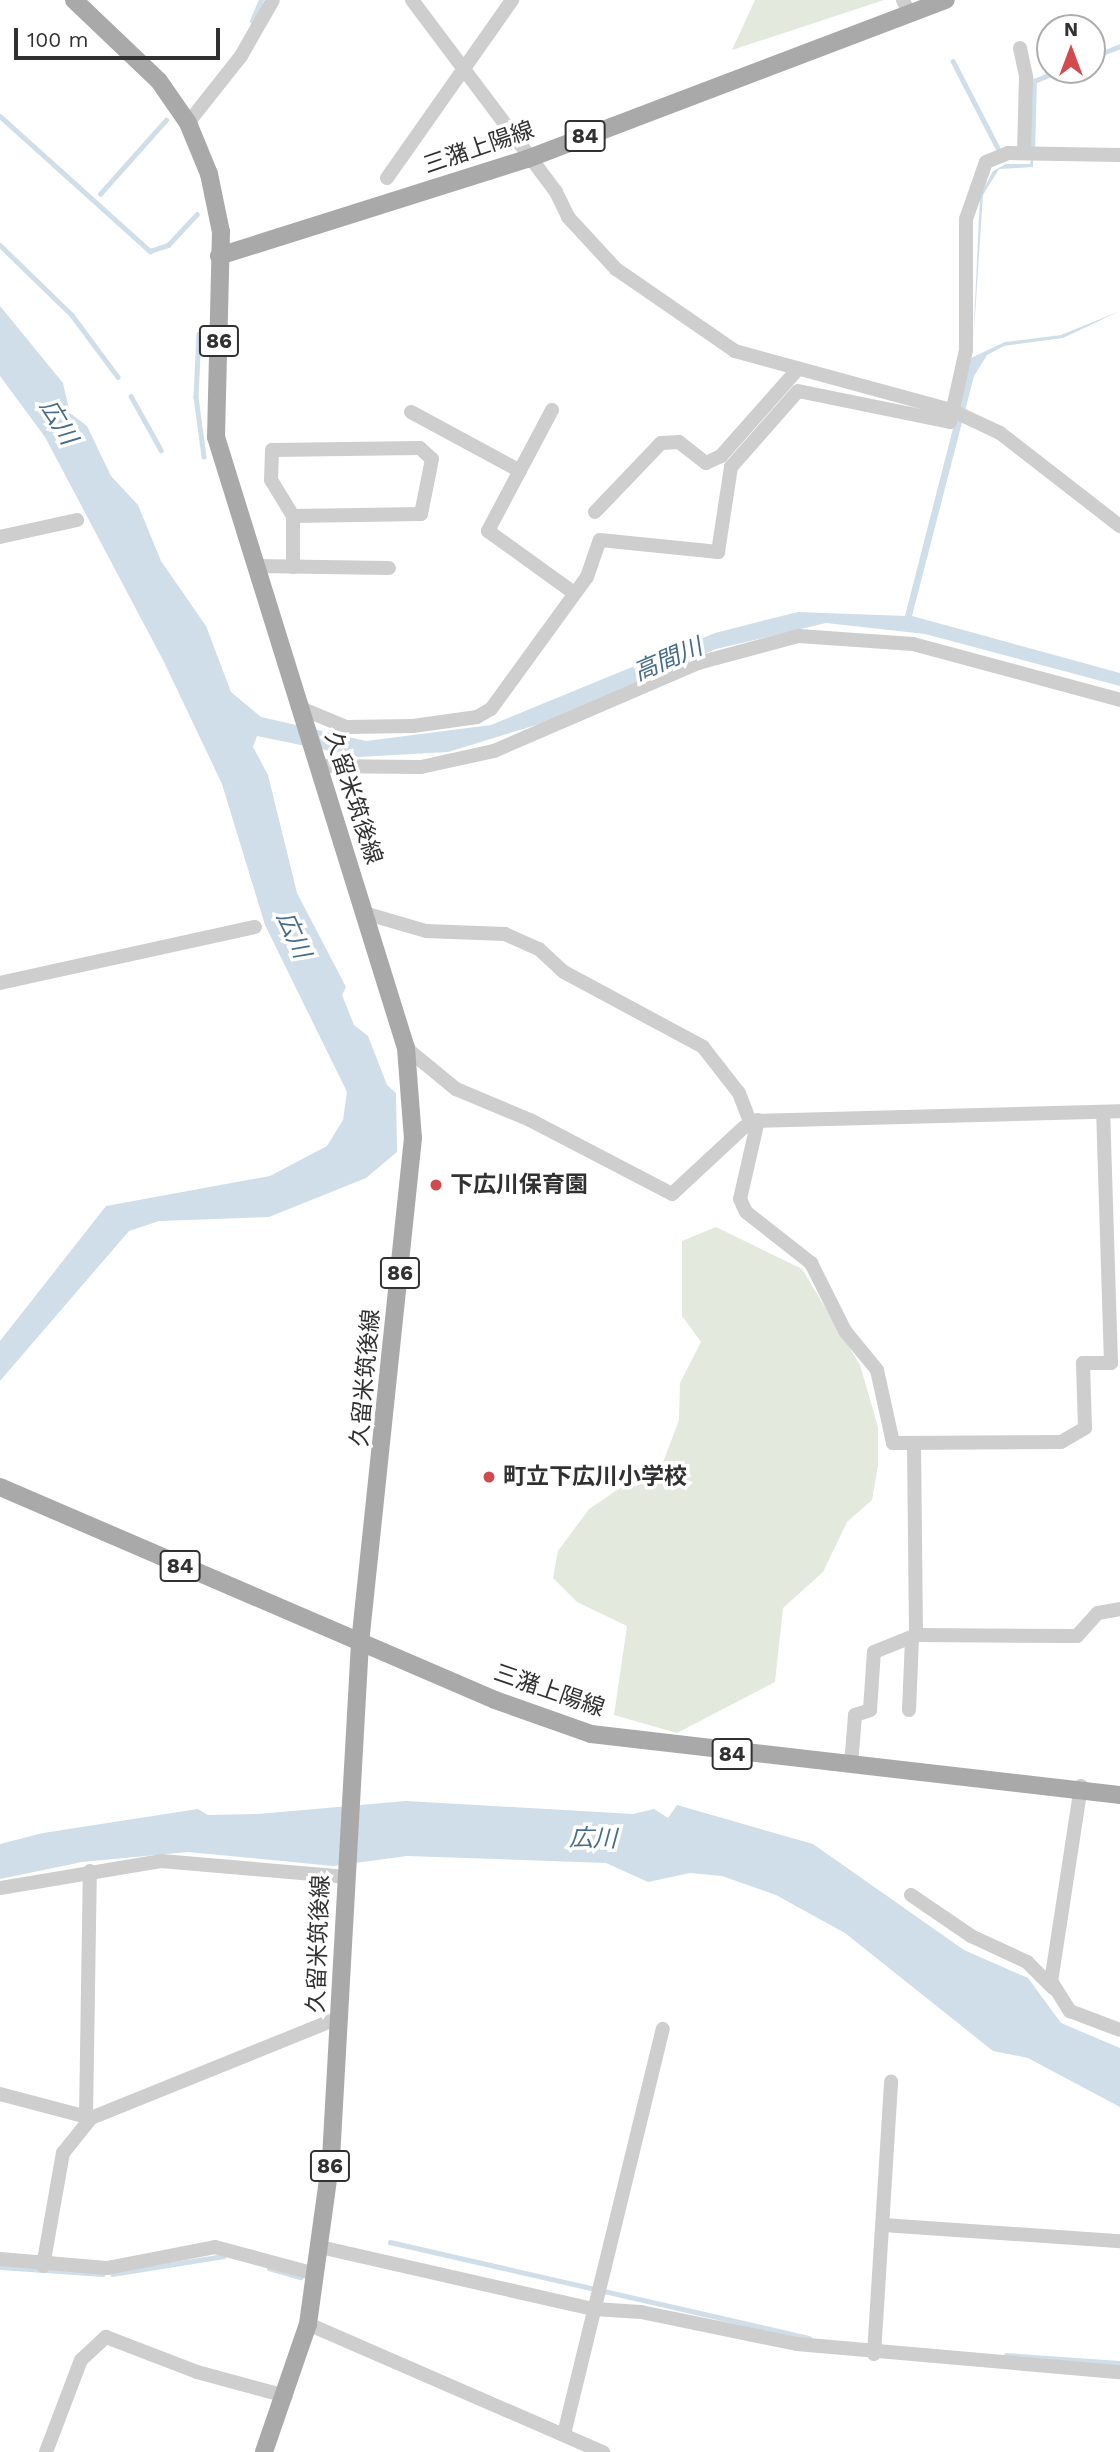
<!DOCTYPE html>
<html>
<head>
<meta charset="utf-8">
<style>
	body { margin:0 }
	#map { position:relative; width:1120px; height:2452px; overflow:hidden; background:#fff; font-family:"Work Sans","Noto Sans JP",sans-serif }
	div>[style] { position:absolute }
	.green>* { inset:0; background:#e4e9de }
	.water>* { inset:0; background:#d0dee9 }
	.stream>* { height:4.5px; margin:-2.25px; padding:0 2.25px; transform-origin:2.25px; border-radius:2.25px; background:#d0dee9 }
	.minor>* { height:14px; margin:-7px; padding:0 7px; transform-origin:7px; border-radius:7px; background:#cecece }
	.major>* { height:18px; margin:-9px; padding:0 9px; transform-origin:9px; border-radius:9px; background:#a9a9a9 }
	.dots>* { width:19px; height:19px; translate:-50% -50%; box-sizing:border-box; border:4px solid #fff; border-radius:50% }
	span { translate:-50% -50%; white-space:nowrap; text-align:center; line-height:1.15; -webkit-text-stroke:7px #fff; paint-order:stroke }
	.shield-label span { padding:2px 5px; background:#fff; border:2px solid; border-radius:5px; -webkit-text-stroke-width:0 }
	.shield-label { font-size:21px; color:#313131; font-weight:700 }
	.street-label { font-size:23px; color:#313131 }
	.poi-label { font-size:23px; color:#313131; font-weight:700 }
	.left { translate:0 -50%; text-align:left }
	.water-label { font-size:24px; color:#486d8a; font-style:italic }
	.north { position:absolute; left:1036px; top:14px; width:70px; height:70px; box-sizing:border-box; background:#fff; border:2px solid #adadad; border-radius:50%; rotate:0deg; font-size:19px; font-weight:700; line-height:28px; text-align:center; color:#313131 }
	.north::after { content:''; display:block; margin:auto; width:24px; height:32px; background:#d14b4e; clip-path:polygon(50% 0,100% 100%,50% 72%,0 100%) }
	.scale { position:absolute; left:14px; top:28px; width:206px; height:32px; box-sizing:border-box; border:4px solid #313131; border-top:0; padding-left:9px; font-size:21px; line-height:24px; white-space:nowrap; color:#313131; -webkit-text-stroke:5px #fff; paint-order:stroke }
</style>
</head>
<body>
<div id="map">
	<div class="green">
		<div style="clip-path:polygon(755px 0,884px 0,732px 50px)"></div>
		<div style="clip-path:polygon(716px 1227px,802px 1269px,860px 1365px,878px 1427px,878px 1466px,872px 1500px,847px 1522px,823px 1572px,783px 1608px,775px 1682px,677px 1733px,614px 1715px,627px 1626px,577px 1602px,553px 1578px,558px 1551px,589px 1509px,629px 1482px,659px 1473px,679px 1420px,680px 1383px,701px 1342px,682px 1316px,682px 1241px)"></div>
	</div>
	<div class="water">
		<div style="clip-path:polygon(1033px 149px,1033px 167px,999px 169px,983px 195px,973px 346px,980px 196px,993px 171px,1006px 164px,1030px 164px)"></div>
		<div style="clip-path:polygon(0 306px,63px 383px,70px 413px,87px 426px,111px 476px,138px 505px,161px 561px,206px 626px,231px 692px,261px 717px,366px 741px,491px 725px,715px 633px,798px 612px,905px 616px,971px 358px,1005px 342px,1061px 335px,1120px 311px,1063px 338px,1004px 346px,987px 355px,974px 376px,912px 616px,1120px 673px,1120px 686px,925px 634px,826px 623px,716px 649px,559px 718px,448px 752px,359px 757px,257px 736px,253px 747px,268px 775px,297px 893px,346px 987px,342px 995px,354px 1025px,368px 1036px,387px 1085px,396px 1093px,397px 1152px,366px 1178px,269px 1217px,159px 1221px,129px 1231px,0 1381px,0 1341px,106px 1206px,270px 1176px,327px 1146px,343px 1120px,347px 1092px,265px 925px,222px 784px,164px 662px,45px 437px,0 376px)"></div>
		<div style="clip-path:polygon(406px 1801px,633px 1814px,654px 1809px,668px 1818px,677px 1805px,813px 1844px,964px 1950px,1028px 1978px,1061px 2023px,1120px 2048px,1120px 2107px,1028px 2058px,993px 2051px,845px 1933px,776px 1895px,722px 1876px,690px 1873px,648px 1882px,606px 1863px,407px 1856px,333px 1866px,188px 1852px,82px 1862px,0 1879px,0 1844px,43px 1833px,198px 1809px,208px 1815px,258px 1814px)"></div>
	</div>
	<div class="stream">
		<div style="left:252px;top:21px;width:23px;rotate:-67deg"></div>
		<div style="left:1092px;top:57px;width:30px;rotate:-21deg"></div>
		<div style="left:953px;top:61px;width:98px;rotate:62.7deg"></div>
		<div style="left:0;top:116px;width:202px;rotate:42deg"></div>
		<div style="left:150px;top:251px;width:19px;rotate:-18deg"></div>
		<div style="left:168px;top:245px;width:42px;rotate:-46.9deg"></div>
		<div style="left:1032px;top:152px;width:71px;rotate:-88.4deg"></div>
		<div style="left:1034px;top:81px;width:29px;rotate:-22deg"></div>
		<div style="left:100px;top:194px;width:99px;rotate:-48.3deg"></div>
		<div style="left:0;top:245px;width:100px;rotate:44.2deg"></div>
		<div style="left:72px;top:315px;width:77px;rotate:53.4deg"></div>
		<div style="left:199px;top:334px;width:63px;rotate:92.7deg"></div>
		<div style="left:196px;top:397px;width:60px;rotate:82.3deg"></div>
		<div style="left:131px;top:396px;width:62px;rotate:60.9deg"></div>
		<div style="left:390px;top:2242px;width:430px;rotate:12.9deg"></div>
		<div style="left:0;top:2267px;width:103px;rotate:3.9deg"></div>
		<div style="left:269px;top:2268px;width:33px;rotate:16deg"></div>
		<div style="left:112px;top:2274px;width:113px;rotate:-9.1deg"></div>
		<div style="left:1006px;top:2355px;width:114px;rotate:4deg"></div>
	</div>
	<div class="minor">
		<div style="left:412px;top:0;width:240px;rotate:53.1deg"></div>
		<div style="left:556px;top:192px;width:28px;rotate:64deg"></div>
		<div style="left:568px;top:217px;width:71px;rotate:47.3deg"></div>
		<div style="left:616px;top:269px;width:145px;rotate:34.6deg"></div>
		<div style="left:735px;top:351px;width:224px;rotate:15.3deg"></div>
		<div style="left:951px;top:410px;width:54px;rotate:25.1deg"></div>
		<div style="left:1000px;top:433px;width:152px;rotate:37.8deg"></div>
		<div style="left:903px;top:0;width:12px;rotate:66deg"></div>
		<div style="left:1020px;top:48px;width:30px;rotate:78deg"></div>
		<div style="left:1026px;top:77px;width:75px;rotate:91.5deg"></div>
		<div style="left:188px;top:123px;width:85px;rotate:-51.7deg"></div>
		<div style="left:241px;top:56px;width:64px;rotate:-60.3deg"></div>
		<div style="left:387px;top:178px;width:218px;rotate:-54.9deg"></div>
		<div style="left:552px;top:410px;width:137px;rotate:117.9deg"></div>
		<div style="left:488px;top:531px;width:106px;rotate:35.8deg"></div>
		<div style="left:411px;top:412px;width:124px;rotate:28.4deg"></div>
		<div style="left:595px;top:512px;width:95px;rotate:-46.3deg"></div>
		<div style="left:661px;top:443px;width:18px;rotate:-3deg"></div>
		<div style="left:679px;top:442px;width:34px;rotate:38deg"></div>
		<div style="left:706px;top:463px;width:17px;rotate:-25deg"></div>
		<div style="left:721px;top:456px;width:115px;rotate:-48.5deg"></div>
		<div style="left:0;top:537px;width:79px;rotate:-12.4deg"></div>
		<div style="left:256px;top:566px;width:133px;rotate:0.9deg"></div>
		<div style="left:293px;top:567px;width:51px;rotate:-90deg"></div>
		<div style="left:293px;top:516px;width:42px;rotate:-121.4deg"></div>
		<div style="left:271px;top:480px;width:30px;rotate:-88deg"></div>
		<div style="left:272px;top:450px;width:148px;rotate:-0.8deg"></div>
		<div style="left:420px;top:448px;width:16px;rotate:43deg"></div>
		<div style="left:432px;top:459px;width:56px;rotate:101.3deg"></div>
		<div style="left:421px;top:514px;width:128px;rotate:179.1deg"></div>
		<div style="left:298px;top:707px;width:52px;rotate:22.6deg"></div>
		<div style="left:346px;top:727px;width:67px;rotate:-0.9deg"></div>
		<div style="left:413px;top:726px;width:65px;rotate:-8deg"></div>
		<div style="left:477px;top:717px;width:16px;rotate:-30deg"></div>
		<div style="left:491px;top:709px;width:163px;rotate:-54deg"></div>
		<div style="left:587px;top:577px;width:39px;rotate:-71deg"></div>
		<div style="left:600px;top:540px;width:119px;rotate:5.8deg"></div>
		<div style="left:718px;top:552px;width:86px;rotate:-81.3deg"></div>
		<div style="left:731px;top:467px;width:101px;rotate:-48.6deg"></div>
		<div style="left:798px;top:391px;width:155px;rotate:11.5deg"></div>
		<div style="left:950px;top:422px;width:74px;rotate:-77.5deg"></div>
		<div style="left:966px;top:350px;width:131px;rotate:-90deg"></div>
		<div style="left:966px;top:219px;width:60px;rotate:-70.7deg"></div>
		<div style="left:986px;top:162px;width:24px;rotate:-22deg"></div>
		<div style="left:1008px;top:153px;width:112px;rotate:1deg"></div>
		<div style="left:319px;top:766px;width:102px;rotate:0.6deg"></div>
		<div style="left:421px;top:767px;width:75px;rotate:-12.4deg"></div>
		<div style="left:494px;top:751px;width:222px;rotate:-23.3deg"></div>
		<div style="left:698px;top:663px;width:105px;rotate:-15deg"></div>
		<div style="left:799px;top:636px;width:114px;rotate:4deg"></div>
		<div style="left:913px;top:644px;width:214px;rotate:15.1deg"></div>
		<div style="left:364px;top:913px;width:65px;rotate:16.2deg"></div>
		<div style="left:426px;top:931px;width:79px;rotate:2.2deg"></div>
		<div style="left:505px;top:934px;width:37px;rotate:24deg"></div>
		<div style="left:539px;top:949px;width:34px;rotate:43deg"></div>
		<div style="left:564px;top:972px;width:158px;rotate:28.3deg"></div>
		<div style="left:703px;top:1047px;width:58px;rotate:52deg"></div>
		<div style="left:739px;top:1093px;width:30px;rotate:69deg"></div>
		<div style="left:750px;top:1121px;width:370px;rotate:-1.5deg"></div>
		<div style="left:0;top:983px;width:261px;rotate:-12.4deg"></div>
		<div style="left:406px;top:1048px;width:65px;rotate:39.4deg"></div>
		<div style="left:456px;top:1089px;width:80px;rotate:22.7deg"></div>
		<div style="left:530px;top:1120px;width:160px;rotate:27.5deg"></div>
		<div style="left:672px;top:1194px;width:98px;rotate:-42.9deg"></div>
		<div style="left:758px;top:1120px;width:81px;rotate:102.8deg"></div>
		<div style="left:740px;top:1199px;width:14px;rotate:65deg"></div>
		<div style="left:746px;top:1212px;width:83px;rotate:38.1deg"></div>
		<div style="left:811px;top:1263px;width:76px;rotate:63.4deg"></div>
		<div style="left:845px;top:1331px;width:50px;rotate:50.6deg"></div>
		<div style="left:877px;top:1370px;width:75px;rotate:77.6deg"></div>
		<div style="left:893px;top:1443px;width:168px;rotate:-0.3deg"></div>
		<div style="left:1061px;top:1442px;width:28px;rotate:-30deg"></div>
		<div style="left:1085px;top:1428px;width:65px;rotate:-91.8deg"></div>
		<div style="left:1083px;top:1363px;width:28px"></div>
		<div style="left:1111px;top:1363px;width:251px;rotate:-91.8deg"></div>
		<div style="left:914px;top:1443px;width:192px;rotate:89.4deg"></div>
		<div style="left:909px;top:1710px;width:72px;rotate:-87.6deg"></div>
		<div style="left:851px;top:1765px;width:50px;rotate:-85.4deg"></div>
		<div style="left:855px;top:1715px;width:16px;rotate:-18deg"></div>
		<div style="left:870px;top:1710px;width:58px;rotate:-86.1deg"></div>
		<div style="left:874px;top:1652px;width:45px;rotate:-22deg"></div>
		<div style="left:916px;top:1635px;width:161px;rotate:0.4deg"></div>
		<div style="left:1077px;top:1636px;width:31px;rotate:-48deg"></div>
		<div style="left:1098px;top:1613px;width:22px;rotate:-10deg"></div>
		<div style="left:1081px;top:1786px;width:197px;rotate:98.7deg"></div>
		<div style="left:1051px;top:1981px;width:36px;rotate:58deg"></div>
		<div style="left:1070px;top:2011px;width:53px;rotate:20.8deg"></div>
		<div style="left:0;top:1888px;width:163px;rotate:-9.5deg"></div>
		<div style="left:161px;top:1861px;width:187px;rotate:4.9deg"></div>
		<div style="left:911px;top:1895px;width:73px;rotate:34.3deg"></div>
		<div style="left:971px;top:1936px;width:62px;rotate:24.9deg"></div>
		<div style="left:1027px;top:1962px;width:37px;rotate:45deg"></div>
		<div style="left:0;top:2094px;width:94px;rotate:14.8deg"></div>
		<div style="left:86px;top:2117px;width:246px;rotate:-89.1deg"></div>
		<div style="left:883px;top:2225px;width:238px;rotate:3.9deg"></div>
		<div style="left:320px;top:2247px;width:281px;rotate:12.8deg"></div>
		<div style="left:594px;top:2309px;width:47px;rotate:3.7deg"></div>
		<div style="left:641px;top:2312px;width:159px;rotate:11.6deg"></div>
		<div style="left:797px;top:2344px;width:324px;rotate:5deg"></div>
		<div style="left:0;top:2259px;width:107px;rotate:4.8deg"></div>
		<div style="left:107px;top:2268px;width:110px;rotate:-11deg"></div>
		<div style="left:215px;top:2247px;width:105px;rotate:15deg"></div>
		<div style="left:43px;top:2266px;width:115px;rotate:-80deg"></div>
		<div style="left:63px;top:2153px;width:45px;rotate:-51.3deg"></div>
		<div style="left:91px;top:2118px;width:270px;rotate:-22deg"></div>
		<div style="left:308px;top:2324px;width:322px;rotate:23.5deg"></div>
		<div style="left:874px;top:2354px;width:273px;rotate:-86.4deg"></div>
		<div style="left:564px;top:2434px;width:417px;rotate:-76.3deg"></div>
		<div style="left:46px;top:2452px;width:98px;rotate:-69.2deg"></div>
		<div style="left:81px;top:2360px;width:34px;rotate:-43deg"></div>
		<div style="left:106px;top:2337px;width:97px;rotate:21deg"></div>
		<div style="left:197px;top:2372px;width:92px;rotate:15.1deg"></div>
	</div>
	<div class="major">
		<div style="left:74px;top:0;width:117px;rotate:43.6deg"></div>
		<div style="left:159px;top:81px;width:51px;rotate:55.4deg"></div>
		<div style="left:188px;top:123px;width:55px;rotate:67.6deg"></div>
		<div style="left:209px;top:174px;width:59px;rotate:78.3deg"></div>
		<div style="left:221px;top:232px;width:205px;rotate:91.4deg"></div>
		<div style="left:216px;top:437px;width:640px;rotate:72.73deg"></div>
		<div style="left:406px;top:1048px;width:90px;rotate:85.6deg"></div>
		<div style="left:413px;top:1138px;width:508px;rotate:95.99deg"></div>
		<div style="left:360px;top:1643px;width:516px;rotate:93.22deg"></div>
		<div style="left:331px;top:2158px;width:168px;rotate:97.9deg"></div>
		<div style="left:308px;top:2324px;width:135px;rotate:109deg"></div>
		<div style="left:219px;top:256px;width:323px;rotate:-17.5deg"></div>
		<div style="left:527px;top:159px;width:448px;rotate:-20.8deg"></div>
		<div style="left:0;top:1487px;width:539px;rotate:23.28deg"></div>
		<div style="left:495px;top:1700px;width:102px;rotate:19.5deg"></div>
		<div style="left:591px;top:1734px;width:533px;rotate:6.58deg"></div>
	</div>
	<div class="dots">
		<div style="left:436px;top:1185px;background:#d14b4e"></div>
		<div style="left:489px;top:1477px;background:#d14b4e"></div>
	</div>
	<div class="shield-label">
		<span style="left:585px;top:136px">84</span>
		<span style="left:219px;top:341px">86</span>
		<span style="left:400px;top:1273px">86</span>
		<span style="left:180px;top:1566px">84</span>
		<span style="left:732px;top:1754px">84</span>
		<span style="left:330px;top:2166px">86</span>
	</div>
	<div class="street-label">
		<span style="left:479px;top:148px;rotate:-19deg">三潴上陽線</span>
		<span style="left:353px;top:798px;rotate:72deg">久留米筑後線</span>
		<span style="left:366px;top:1378px;rotate:-85deg">久留米筑後線</span>
		<span style="left:549px;top:1691px;rotate:19deg">三潴上陽線</span>
		<span style="left:319px;top:1944px;rotate:-88deg">久留米筑後線</span>
	</div>
	<div class="poi-label">
		<span class="left" style="left:450px;top:1185px">下広川保育園</span>
		<span class="left" style="left:503px;top:1477px">町立下広川小学校</span>
	</div>
	<div class="water-label">
		<span style="left:58px;top:422px;rotate:59deg">広川</span>
		<span style="left:668px;top:660px;rotate:-23deg">高間川</span>
		<span style="left:293px;top:935px;rotate:66deg">広川</span>
		<span style="left:593px;top:1839px;rotate:1deg">広川</span>
	</div>
	<div class="north">N</div>
	<div class="scale">100 m</div>
</div>
</body>
</html>
